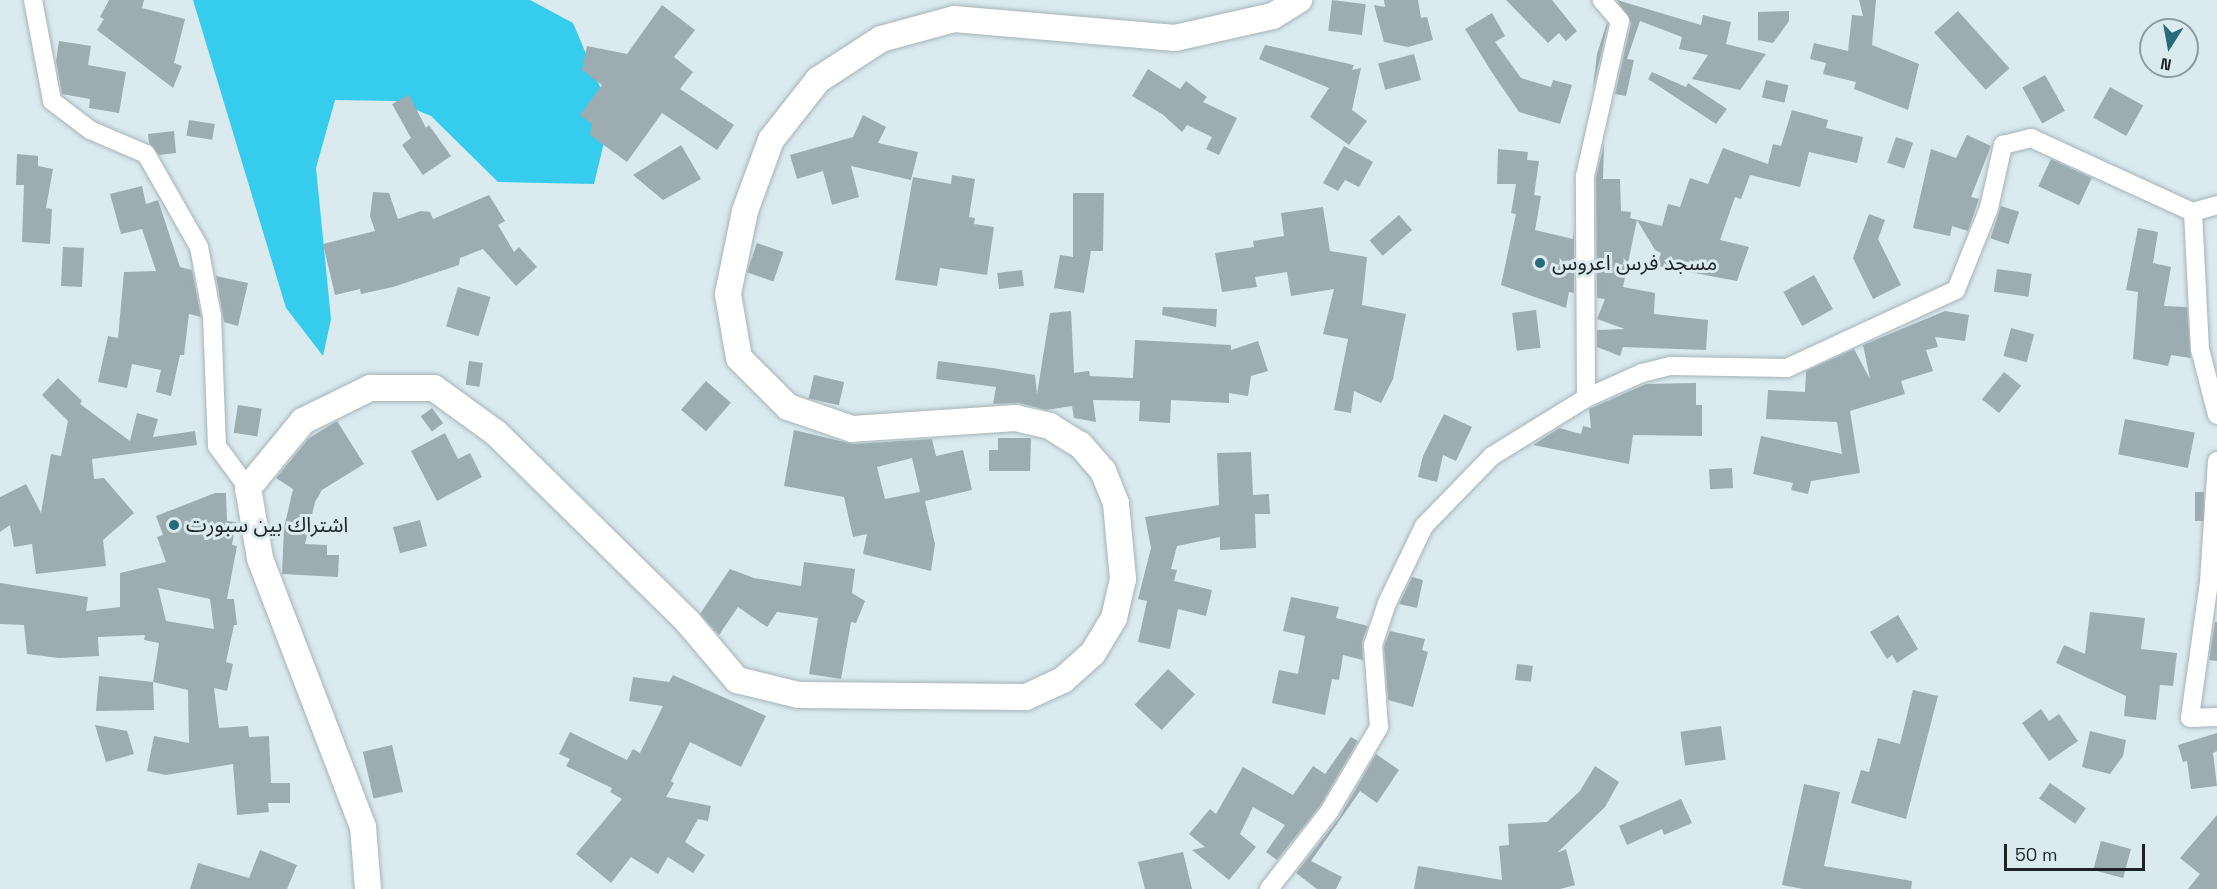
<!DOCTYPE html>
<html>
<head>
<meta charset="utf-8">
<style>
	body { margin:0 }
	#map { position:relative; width:2217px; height:889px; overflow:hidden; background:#daeaef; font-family:"Space Grotesk","Noto Sans Arabic",sans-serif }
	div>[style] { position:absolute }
	.forest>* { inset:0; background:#35cced }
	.building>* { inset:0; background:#9cacb0; transform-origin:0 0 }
	.roads { filter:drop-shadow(0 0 2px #a4b4b8) drop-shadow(0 0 2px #a4b4b8) }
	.street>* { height:18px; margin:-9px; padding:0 9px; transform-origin:9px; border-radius:9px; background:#fff }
	.secondary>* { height:26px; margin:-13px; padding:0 13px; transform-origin:13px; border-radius:13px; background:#fff }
	.dots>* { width:16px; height:16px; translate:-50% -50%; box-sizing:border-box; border:3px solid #daeaef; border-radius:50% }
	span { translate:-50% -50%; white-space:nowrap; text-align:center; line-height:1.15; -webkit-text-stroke:6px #daeaef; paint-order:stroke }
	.poi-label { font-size:21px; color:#1d2325 }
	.left { translate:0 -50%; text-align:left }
	.north { position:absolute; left:2139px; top:18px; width:60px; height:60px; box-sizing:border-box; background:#daeaef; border:2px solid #8e9a9e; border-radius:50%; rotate:191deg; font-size:16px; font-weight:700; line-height:24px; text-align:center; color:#1d2325 }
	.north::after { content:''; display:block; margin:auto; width:21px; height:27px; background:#286c7c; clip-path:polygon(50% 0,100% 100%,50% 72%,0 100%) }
	.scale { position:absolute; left:2004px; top:844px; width:141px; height:27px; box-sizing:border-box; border:3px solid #1d2325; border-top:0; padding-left:8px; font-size:18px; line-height:21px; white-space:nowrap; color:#1d2325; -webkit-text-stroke:4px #daeaef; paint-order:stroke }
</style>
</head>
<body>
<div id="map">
	<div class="forest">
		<div style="clip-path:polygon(193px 0,530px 0,573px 23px,611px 113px,594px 184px,498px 182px,431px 116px,395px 101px,335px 100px,316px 168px,331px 319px,323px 356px,286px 308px)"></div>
	</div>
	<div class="building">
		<div style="clip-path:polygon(109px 0,144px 0,142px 8px,185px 19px,174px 63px,182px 66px,173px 88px,97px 30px,104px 19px,100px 17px)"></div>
		<div style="left:1332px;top:0;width:34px;height:31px;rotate:7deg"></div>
		<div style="clip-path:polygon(1384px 0,1418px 0,1421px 18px,1427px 17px,1433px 40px,1408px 47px,1384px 42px,1374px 5px,1385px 7px)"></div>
		<div style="clip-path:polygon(1506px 0,1552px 0,1577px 31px,1566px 41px,1559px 33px,1548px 43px)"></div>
		<div style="clip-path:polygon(1617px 0,1701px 25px,1703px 15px,1731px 22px,1726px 44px,1766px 54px,1740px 90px,1692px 79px,1708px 55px,1679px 49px,1682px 37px,1640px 21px,1627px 59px,1634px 60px,1626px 96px,1615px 94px,1631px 23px)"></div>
		<div style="clip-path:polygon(1859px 0,1876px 0,1872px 45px,1919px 64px,1908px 110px,1854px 89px,1856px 82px,1823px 74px,1826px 63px,1810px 59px,1814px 43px,1848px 51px,1852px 15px,1863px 16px)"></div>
		<div style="clip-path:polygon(662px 5px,695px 30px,674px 57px,693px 72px,680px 89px,734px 125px,717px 150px,662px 113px,627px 162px,590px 135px,592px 124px,580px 115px,602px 85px,582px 70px,587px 46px,627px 54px)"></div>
		<div style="clip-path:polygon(1789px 11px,1789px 21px,1773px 43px,1758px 40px,1758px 12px)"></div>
		<div style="left:1958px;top:11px;width:77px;height:32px;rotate:48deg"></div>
		<div style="clip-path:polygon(1492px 13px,1505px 36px,1495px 42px,1521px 78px,1551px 87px,1553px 80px,1572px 85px,1560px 124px,1519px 112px,1491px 71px,1465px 29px)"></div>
		<div style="clip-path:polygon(1607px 23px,1608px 24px,1593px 89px,1597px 54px)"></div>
		<div style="clip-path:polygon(59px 41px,91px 46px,88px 65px,126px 72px,119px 113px,89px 108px,90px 99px,62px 94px,56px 61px)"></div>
		<div style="clip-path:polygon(1265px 45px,1354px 65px,1352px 70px,1361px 68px,1352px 110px,1367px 121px,1349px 145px,1310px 117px,1329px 88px,1259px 59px)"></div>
		<div style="left:1414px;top:54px;width:27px;height:37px;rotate:75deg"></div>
		<div style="clip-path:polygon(1148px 69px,1180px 89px,1186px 81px,1207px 97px,1203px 102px,1237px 118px,1219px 155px,1206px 149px,1212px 137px,1187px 125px,1182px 132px,1162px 114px,1132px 96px)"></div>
		<div style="clip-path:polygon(1652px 72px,1686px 87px,1688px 83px,1727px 109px,1716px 124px,1648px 79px)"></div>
		<div style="left:2045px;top:75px;width:41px;height:26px;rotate:61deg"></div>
		<div style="left:1766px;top:80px;width:23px;height:18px;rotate:13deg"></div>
		<div style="left:2110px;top:87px;width:38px;height:35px;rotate:29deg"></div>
		<div style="clip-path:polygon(409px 95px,426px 128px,429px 125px,451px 156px,423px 175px,402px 145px,411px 138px,392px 104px)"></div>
		<div style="clip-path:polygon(1792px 110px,1828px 120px,1826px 128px,1863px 137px,1857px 163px,1809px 152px,1800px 187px,1750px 175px,1741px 199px,1735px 197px,1720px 240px,1749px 247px,1737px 281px,1657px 266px,1661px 253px,1655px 250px,1637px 220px,1623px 287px,1655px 293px,1654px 314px,1708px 320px,1706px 350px,1623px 347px,1620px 356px,1597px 347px,1597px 330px,1625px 329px,1597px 319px,1605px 299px,1597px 298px,1596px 177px,1604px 144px,1603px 179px,1620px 179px,1621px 211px,1631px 212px,1630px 218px,1662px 226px,1668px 204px,1680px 207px,1690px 178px,1708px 184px,1723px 148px,1768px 164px,1773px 144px,1781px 146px)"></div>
		<div style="clip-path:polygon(863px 115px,886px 127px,878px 143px,918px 152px,911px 180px,851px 166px,859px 197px,832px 205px,823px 171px,797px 179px,790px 155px,853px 137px)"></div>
		<div style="left:189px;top:120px;width:26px;height:16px;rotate:9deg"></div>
		<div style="clip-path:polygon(174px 131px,176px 153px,159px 155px,149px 143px,148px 134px)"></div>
		<div style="clip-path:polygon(1967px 135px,1991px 146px,1971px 197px,1979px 199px,1968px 231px,1952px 226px,1950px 236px,1913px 228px,1931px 149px,1956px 158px)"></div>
		<div style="left:1896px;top:137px;width:18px;height:27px;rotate:19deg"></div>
		<div style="clip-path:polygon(681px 145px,701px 179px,663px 200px,633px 175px)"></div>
		<div style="clip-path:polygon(1344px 146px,1373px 162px,1359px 187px,1345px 180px,1338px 191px,1323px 183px)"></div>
		<div style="clip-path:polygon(1498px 149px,1528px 152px,1527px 160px,1539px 161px,1534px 195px,1541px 196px,1535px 230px,1573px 239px,1574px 230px,1574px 293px,1569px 292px,1566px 308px,1501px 285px,1516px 214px,1511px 213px,1516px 184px,1497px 184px)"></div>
		<div style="clip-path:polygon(17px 154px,38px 156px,38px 166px,53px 169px,46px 208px,52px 209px,50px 244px,22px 242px,24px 185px,16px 185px)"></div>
		<div style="left:2051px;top:159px;width:45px;height:30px;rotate:25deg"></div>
		<div style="clip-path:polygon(952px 175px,975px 179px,969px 217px,975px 218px,974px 224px,994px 227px,987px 275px,940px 268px,937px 286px,895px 280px,913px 177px,951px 184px)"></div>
		<div style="clip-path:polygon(142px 186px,146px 204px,158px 200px,180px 267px,192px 270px,201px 317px,189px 314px,184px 355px,180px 355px,171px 396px,156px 392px,161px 370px,132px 364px,127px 388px,98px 382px,108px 336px,118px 338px,124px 272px,156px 271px,142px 229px,121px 234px,110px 194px)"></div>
		<div style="clip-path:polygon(373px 192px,389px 193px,398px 219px,421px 211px,430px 212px,433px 219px,489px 195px,505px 221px,498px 225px,514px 252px,519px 247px,537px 267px,516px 286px,483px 249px,460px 258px,459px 265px,393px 287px,361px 294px,360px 289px,335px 295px,323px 244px,375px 231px,370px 216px)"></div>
		<div style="clip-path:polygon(1073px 193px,1104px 193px,1103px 251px,1091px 251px,1084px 293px,1054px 288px,1060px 255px,1073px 257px)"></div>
		<div style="left:2001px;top:206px;width:19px;height:34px;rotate:18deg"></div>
		<div style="clip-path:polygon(1323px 207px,1330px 251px,1367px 257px,1362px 305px,1406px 314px,1393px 379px,1381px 403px,1354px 391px,1351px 413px,1334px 410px,1348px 339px,1323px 334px,1334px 289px,1291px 296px,1287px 272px,1255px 277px,1257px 287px,1222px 292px,1215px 253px,1254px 247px,1253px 241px,1284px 236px,1281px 213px)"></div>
		<div style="clip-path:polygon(1869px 214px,1885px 220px,1878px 239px,1901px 285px,1873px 299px,1853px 258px)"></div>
		<div style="left:1399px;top:215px;width:20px;height:39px;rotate:49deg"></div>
		<div style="clip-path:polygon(2138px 228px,2158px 232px,2153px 263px,2171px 267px,2164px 306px,2187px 307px,2191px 358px,2171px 355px,2168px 366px,2133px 359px,2138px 292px,2126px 290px)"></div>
		<div style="left:757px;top:243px;width:28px;height:31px;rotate:19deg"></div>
		<div style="left:63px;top:247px;width:21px;height:39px;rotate:3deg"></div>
		<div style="left:1997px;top:269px;width:35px;height:23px;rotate:8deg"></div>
		<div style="left:1022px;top:270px;width:16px;height:25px;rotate:83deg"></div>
		<div style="left:1814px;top:275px;width:39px;height:35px;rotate:61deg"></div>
		<div style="clip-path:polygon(216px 276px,248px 283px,238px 326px,224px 322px)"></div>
		<div style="left:458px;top:287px;width:34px;height:41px;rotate:17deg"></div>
		<div style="clip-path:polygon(1163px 307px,1217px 309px,1216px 327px,1162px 315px)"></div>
		<div style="left:1536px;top:310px;width:38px;height:24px;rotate:83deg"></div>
		<div style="clip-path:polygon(1071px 311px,1074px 373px,1089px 371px,1090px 376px,1133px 378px,1135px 340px,1231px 345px,1231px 350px,1258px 341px,1268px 371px,1251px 376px,1248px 396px,1229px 393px,1229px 403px,1171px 400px,1170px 423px,1139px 421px,1140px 401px,1093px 400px,1096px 422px,1074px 418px,1072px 406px,1046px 410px,1019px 403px,993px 404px,996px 387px,936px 379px,938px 361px,992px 368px,1035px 375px,1037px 394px,1050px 313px)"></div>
		<div style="clip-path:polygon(1945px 311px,1969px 315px,1965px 341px,1935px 337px,1938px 347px,1926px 350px,1933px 371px,1901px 381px,1905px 394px,1850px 411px,1860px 473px,1811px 481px,1808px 494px,1791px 490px,1793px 483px,1753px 474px,1761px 436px,1842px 454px,1837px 422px,1766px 419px,1768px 390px,1805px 392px,1806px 371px,1854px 349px,1870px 379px,1863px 345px)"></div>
		<div style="left:2011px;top:328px;width:24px;height:29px;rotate:15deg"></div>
		<div style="left:469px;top:361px;width:14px;height:24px;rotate:8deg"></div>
		<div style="left:2004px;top:372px;width:22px;height:35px;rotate:39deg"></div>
		<div style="left:814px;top:375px;width:31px;height:24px;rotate:13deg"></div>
		<div style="clip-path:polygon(58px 378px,82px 401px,80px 404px,130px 441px,137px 413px,158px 419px,153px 437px,195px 431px,197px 445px,92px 459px,94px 479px,104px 478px,134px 513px,103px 540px,106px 566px,36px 574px,32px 544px,14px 547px,10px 525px,0 532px,0 497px,26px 484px,41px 513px,51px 454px,61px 456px,68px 421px,42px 395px)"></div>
		<div style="left:706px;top:381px;width:33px;height:38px;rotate:41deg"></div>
		<div style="clip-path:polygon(1696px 383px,1696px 405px,1702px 405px,1702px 436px,1633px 435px,1629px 464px,1533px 445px,1559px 428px,1581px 434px,1583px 426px,1591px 428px,1589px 409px,1646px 384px)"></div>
		<div style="left:238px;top:405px;width:24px;height:28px;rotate:9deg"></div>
		<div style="left:432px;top:408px;width:19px;height:14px;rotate:54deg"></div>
		<div style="clip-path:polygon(1444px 414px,1472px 427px,1456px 461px,1443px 455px,1437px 482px,1418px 477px,1423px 456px)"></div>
		<div style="left:2125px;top:419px;width:71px;height:36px;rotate:11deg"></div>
		<div style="clip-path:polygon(337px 421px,364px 464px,322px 490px,315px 502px,305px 544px,327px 545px,327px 555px,339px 555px,338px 577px,282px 574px,284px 528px,293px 489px,276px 478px,309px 438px)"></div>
		<div style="clip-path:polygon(evenodd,794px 430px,853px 444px,932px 439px,936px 456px,963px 450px,972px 490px,925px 501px,935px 544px,931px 571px,863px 554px,867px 534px,853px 537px,844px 497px,784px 486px,794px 430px,912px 458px,920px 492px,885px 499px,877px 467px,912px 458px)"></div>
		<div style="clip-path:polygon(445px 433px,458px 459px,470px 453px,482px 477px,437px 501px,411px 451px)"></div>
		<div style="clip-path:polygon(998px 438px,1031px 438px,1030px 471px,989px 471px,989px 450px,998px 450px)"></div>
		<div style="clip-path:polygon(1251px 452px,1253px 495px,1269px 494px,1270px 514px,1255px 514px,1256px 548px,1220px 550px,1220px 537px,1177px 546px,1171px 569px,1177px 570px,1174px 581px,1212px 590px,1206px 616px,1178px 609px,1170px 649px,1138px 642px,1147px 601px,1138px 599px,1151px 548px,1145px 517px,1219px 505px,1217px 453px)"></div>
		<div style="left:1732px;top:468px;width:20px;height:23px;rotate:87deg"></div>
		<div style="left:2195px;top:492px;width:9px;height:29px"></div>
		<div style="clip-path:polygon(evenodd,215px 493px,226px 493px,227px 521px,236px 522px,232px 545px,237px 546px,227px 599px,234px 599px,237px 625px,234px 625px,226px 662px,233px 664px,227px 691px,214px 688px,219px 728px,248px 726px,249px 737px,269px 736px,271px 783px,290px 783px,290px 803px,268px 803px,269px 812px,237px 815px,233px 764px,166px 775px,147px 771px,154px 736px,189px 743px,188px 690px,153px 682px,154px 710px,96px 711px,99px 676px,153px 682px,159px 643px,144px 640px,145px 635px,98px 637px,99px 656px,59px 658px,27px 654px,24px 625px,0 624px,0 583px,88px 597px,86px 611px,120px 607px,120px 573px,166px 562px,157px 537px,163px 535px,156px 516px,215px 493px,158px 588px,210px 599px,214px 629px,166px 621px,158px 588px)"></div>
		<div style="left:420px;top:520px;width:27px;height:28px;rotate:75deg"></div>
		<div style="clip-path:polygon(804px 562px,855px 569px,852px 593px,865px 601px,856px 623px,851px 622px,841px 679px,809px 674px,818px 618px,777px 612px,767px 627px,738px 607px,719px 635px,700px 614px,730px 569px,754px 578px,801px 586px)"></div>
		<div style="clip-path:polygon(1412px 577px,1423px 580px,1417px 608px,1399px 604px)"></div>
		<div style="clip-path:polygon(1291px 597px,1339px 607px,1336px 618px,1368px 626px,1362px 642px,1363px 660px,1343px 655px,1339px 680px,1332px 679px,1325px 715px,1272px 703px,1279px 670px,1298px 674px,1305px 636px,1283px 631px)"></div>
		<div style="clip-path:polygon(2090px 612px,2145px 618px,2141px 649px,2177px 653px,2173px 686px,2160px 685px,2156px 720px,2124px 716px,2126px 696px,2056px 663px,2064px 645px,2085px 654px)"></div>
		<div style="clip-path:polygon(1898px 615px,1918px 649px,1897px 663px,1892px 655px,1887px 659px,1870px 632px)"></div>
		<div style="clip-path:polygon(2215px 622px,2217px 622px,2217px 661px,2209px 660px)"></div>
		<div style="clip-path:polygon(1390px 631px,1425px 639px,1422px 650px,1428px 652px,1413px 707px,1388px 700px,1384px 646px)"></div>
		<div style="left:1517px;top:664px;width:16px;height:16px;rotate:7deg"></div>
		<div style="left:1168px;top:669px;width:37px;height:49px;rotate:43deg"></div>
		<div style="clip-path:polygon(673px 675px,766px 716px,741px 767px,690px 742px,671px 781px,674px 783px,666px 797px,711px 806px,708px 821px,698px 819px,685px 842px,705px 855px,693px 873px,668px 857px,658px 874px,631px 857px,611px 883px,576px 854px,622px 799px,610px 792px,612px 788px,566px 766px,570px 759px,559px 754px,570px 732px,627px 760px,633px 749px,640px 753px,663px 706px,629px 701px,633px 677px,669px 682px)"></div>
		<div style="clip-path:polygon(1913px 690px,1938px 696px,1906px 819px,1851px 803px,1861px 770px,1869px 772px,1878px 738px,1900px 744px)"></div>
		<div style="clip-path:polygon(2041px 709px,2049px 721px,2059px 714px,2078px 741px,2049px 761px,2022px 723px)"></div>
		<div style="clip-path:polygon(95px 725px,127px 731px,134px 754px,106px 762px)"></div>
		<div style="left:1721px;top:726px;width:34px;height:41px;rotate:82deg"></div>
		<div style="clip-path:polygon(2090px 731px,2126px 740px,2123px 756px,2110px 774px,2082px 767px)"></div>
		<div style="clip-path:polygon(2217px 733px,2217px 751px,2213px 753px,2217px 786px,2191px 789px,2187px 761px,2183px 762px,2178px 745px)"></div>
		<div style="clip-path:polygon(1351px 737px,1358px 741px,1320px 806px,1277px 860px,1266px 852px,1285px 825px,1253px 807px,1240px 834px,1256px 847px,1229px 880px,1192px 850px,1205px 847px,1189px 834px,1210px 809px,1216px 814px,1243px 767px,1293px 795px,1313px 766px,1325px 774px)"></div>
		<div style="left:392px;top:745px;width:48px;height:30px;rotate:77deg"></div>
		<div style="clip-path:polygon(1376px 754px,1399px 770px,1377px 803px,1360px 791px,1311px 861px,1342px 877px,1336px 889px,1317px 889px,1296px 873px,1339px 818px)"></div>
		<div style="clip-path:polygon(1595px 766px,1619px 782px,1605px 807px,1557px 853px,1566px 849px,1575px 885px,1560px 889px,1414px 889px,1418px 866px,1502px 880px,1499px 846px,1509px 845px,1508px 824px,1547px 822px,1580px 791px)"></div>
		<div style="left:2050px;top:783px;width:44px;height:19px;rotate:35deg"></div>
		<div style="clip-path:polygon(1804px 784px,1840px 792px,1824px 866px,1912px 881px,1911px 889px,1803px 889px,1782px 885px)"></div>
		<div style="clip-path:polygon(1681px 799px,1692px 823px,1664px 835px,1662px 829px,1627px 845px,1619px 826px)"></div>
		<div style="clip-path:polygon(2217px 815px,2217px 889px,2188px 889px,2200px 874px,2180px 858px)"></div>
		<div style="left:2101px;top:841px;width:31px;height:30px;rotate:15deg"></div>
		<div style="clip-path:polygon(260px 850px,297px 865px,287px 889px,190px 889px,198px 863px,249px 878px)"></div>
		<div style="clip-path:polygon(1183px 852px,1192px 889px,1145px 889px,1138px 862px)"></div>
	</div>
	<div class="roads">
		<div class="street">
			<div style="left:33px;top:0;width:103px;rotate:79.3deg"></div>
			<div style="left:52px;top:101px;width:48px;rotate:37.3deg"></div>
			<div style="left:90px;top:130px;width:61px;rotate:23.2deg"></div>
			<div style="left:146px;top:154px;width:107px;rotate:60.3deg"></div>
			<div style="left:199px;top:247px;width:70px;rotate:79.3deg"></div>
			<div style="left:212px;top:316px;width:130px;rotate:87.8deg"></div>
			<div style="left:217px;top:446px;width:52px;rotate:53.6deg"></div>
			<div style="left:2193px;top:212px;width:137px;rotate:87.1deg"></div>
			<div style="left:2200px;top:349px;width:68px;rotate:75.6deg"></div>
			<div style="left:1586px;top:398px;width:61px;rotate:-24.1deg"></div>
			<div style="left:1642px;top:373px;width:30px;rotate:-14deg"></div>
			<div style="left:1671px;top:366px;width:116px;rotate:1deg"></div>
			<div style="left:1787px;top:368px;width:186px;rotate:-24.8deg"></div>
			<div style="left:1956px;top:290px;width:88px;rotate:-68.1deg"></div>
			<div style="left:1989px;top:208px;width:65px;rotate:-77.5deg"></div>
			<div style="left:2003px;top:145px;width:29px;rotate:-14deg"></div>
			<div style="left:2031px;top:138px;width:178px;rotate:24.6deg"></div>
			<div style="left:2193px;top:212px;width:25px;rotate:-16deg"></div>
			<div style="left:2217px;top:461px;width:121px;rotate:93.8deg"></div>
			<div style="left:2209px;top:582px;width:137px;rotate:98deg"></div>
			<div style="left:2190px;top:718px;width:27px;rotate:-2deg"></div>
			<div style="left:1269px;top:889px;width:98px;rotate:-52.1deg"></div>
			<div style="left:1329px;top:812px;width:99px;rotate:-59.5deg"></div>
			<div style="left:1379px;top:727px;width:82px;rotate:-94.2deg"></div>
			<div style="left:1373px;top:645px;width:44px;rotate:-71.6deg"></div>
			<div style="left:1387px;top:603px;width:85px;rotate:-64.3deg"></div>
			<div style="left:1424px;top:526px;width:98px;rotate:-45.8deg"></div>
			<div style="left:1492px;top:456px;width:110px;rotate:-31.7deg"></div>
			<div style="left:1586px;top:398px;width:222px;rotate:-90.3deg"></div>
			<div style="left:1585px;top:176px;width:159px;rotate:-77.3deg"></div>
			<div style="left:1620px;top:21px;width:28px;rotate:-131deg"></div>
		</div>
		<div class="secondary">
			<div style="left:368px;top:889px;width:62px;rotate:-94.6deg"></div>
			<div style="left:363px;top:827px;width:288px;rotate:-111deg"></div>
			<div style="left:260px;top:558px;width:71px;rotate:-99.7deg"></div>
			<div style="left:248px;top:488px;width:87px;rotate:-50.6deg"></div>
			<div style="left:303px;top:421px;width:75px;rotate:-26.2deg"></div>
			<div style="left:370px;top:388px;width:64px"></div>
			<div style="left:434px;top:388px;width:77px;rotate:36deg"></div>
			<div style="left:496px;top:433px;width:269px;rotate:44.5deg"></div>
			<div style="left:688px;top:622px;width:76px;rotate:49.8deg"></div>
			<div style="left:737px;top:680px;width:64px;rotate:13.6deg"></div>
			<div style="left:799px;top:695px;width:227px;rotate:0.5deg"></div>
			<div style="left:1026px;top:697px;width:41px;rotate:-24.7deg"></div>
			<div style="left:1063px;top:680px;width:40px;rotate:-42deg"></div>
			<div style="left:1093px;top:653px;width:41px;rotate:-59deg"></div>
			<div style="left:1114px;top:618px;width:40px;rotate:-77deg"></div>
			<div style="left:1123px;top:579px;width:76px;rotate:-95.3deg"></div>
			<div style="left:1116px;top:503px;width:35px;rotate:-112deg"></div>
			<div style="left:1103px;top:471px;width:35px;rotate:-131deg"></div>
			<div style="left:1080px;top:445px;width:36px;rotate:-148deg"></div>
			<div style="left:1050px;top:426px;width:35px;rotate:-167deg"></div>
			<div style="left:1016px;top:418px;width:164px;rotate:176.2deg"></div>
			<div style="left:852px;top:429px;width:68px;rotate:-161deg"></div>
			<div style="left:788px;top:407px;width:69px;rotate:-135deg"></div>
			<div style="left:739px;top:358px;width:65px;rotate:-99.8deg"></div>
			<div style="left:728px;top:294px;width:85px;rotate:-78.4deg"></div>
			<div style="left:745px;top:211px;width:76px;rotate:-69.9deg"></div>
			<div style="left:771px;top:140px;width:76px;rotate:-51.9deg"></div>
			<div style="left:818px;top:80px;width:75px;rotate:-33.1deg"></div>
			<div style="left:881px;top:39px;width:76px;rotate:-15.3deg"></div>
			<div style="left:954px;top:19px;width:222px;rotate:4.9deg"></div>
			<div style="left:1175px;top:38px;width:100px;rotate:-12.7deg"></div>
			<div style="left:1273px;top:16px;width:31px;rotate:-32deg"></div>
		</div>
	</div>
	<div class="dots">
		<div style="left:1540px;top:263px;background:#286c7c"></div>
		<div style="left:174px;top:525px;background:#286c7c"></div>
	</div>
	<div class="poi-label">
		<span class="left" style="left:1552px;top:263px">مسجد فرس اعروس</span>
		<span class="left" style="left:186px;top:525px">اشتراك بين سبورت</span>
	</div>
	<div class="north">N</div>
	<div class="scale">50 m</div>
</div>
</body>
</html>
